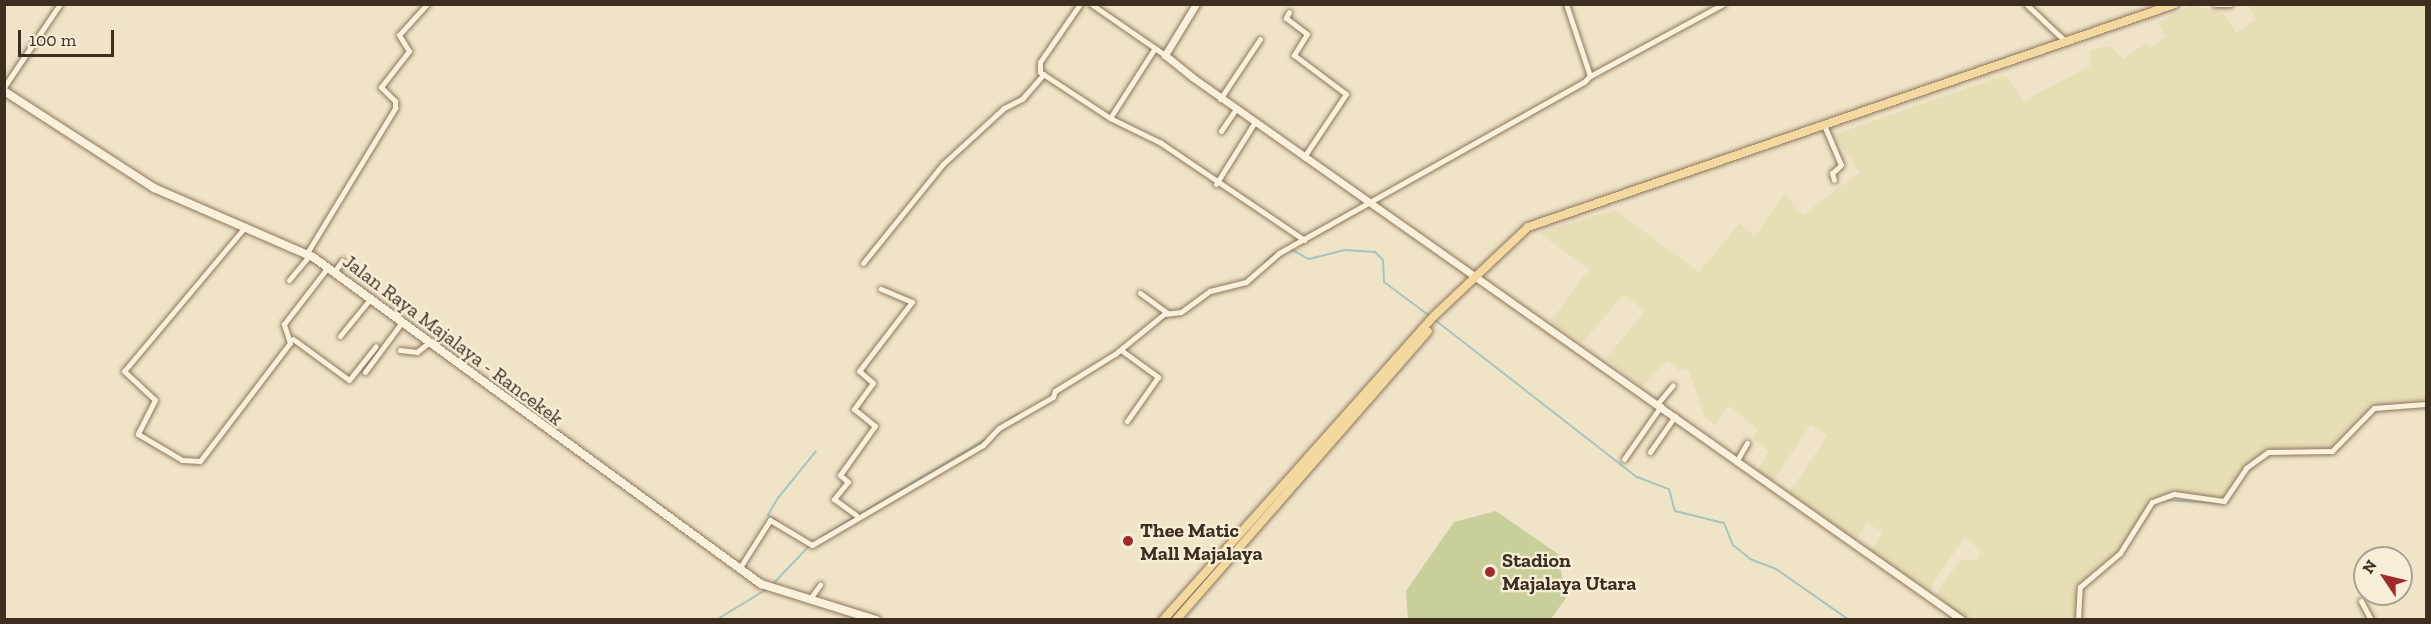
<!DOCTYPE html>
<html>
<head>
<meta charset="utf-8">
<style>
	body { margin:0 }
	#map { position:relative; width:2431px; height:624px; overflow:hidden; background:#f0e4c8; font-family:"Zilla Slab",serif }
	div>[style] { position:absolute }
	.farmland>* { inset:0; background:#e6deb5 }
	.green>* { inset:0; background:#c9cf9b }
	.stream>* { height:2px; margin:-1px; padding:0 1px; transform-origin:1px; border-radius:1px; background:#a9c4bc }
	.roads { filter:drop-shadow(0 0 2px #8d765c) drop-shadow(0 0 2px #8d765c) }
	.minor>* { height:5px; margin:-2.5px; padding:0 2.5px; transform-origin:2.5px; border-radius:2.5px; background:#faf1dc }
	.tertiary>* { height:7px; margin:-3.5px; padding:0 3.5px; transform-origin:3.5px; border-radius:3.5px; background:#faf1dc }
	.secondary>* { height:8px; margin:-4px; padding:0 4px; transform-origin:4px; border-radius:4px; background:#faf1dc }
	.primary>* { height:8px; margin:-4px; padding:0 4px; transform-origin:4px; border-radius:4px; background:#f3d9a0 }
	.dots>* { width:16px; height:16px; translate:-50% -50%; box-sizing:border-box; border:3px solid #f7eed8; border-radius:50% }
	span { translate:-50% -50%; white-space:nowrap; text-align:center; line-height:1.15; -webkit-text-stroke:4.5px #f7eed8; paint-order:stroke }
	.street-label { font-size:20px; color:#3d2e20 }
	.poi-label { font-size:20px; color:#3d2e20; font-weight:700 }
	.left { translate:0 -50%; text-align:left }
	.frame { position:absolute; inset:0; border:6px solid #3d2e20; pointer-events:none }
	.north { position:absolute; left:2353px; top:546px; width:60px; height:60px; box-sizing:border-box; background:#f7eed8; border:2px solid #ada18e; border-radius:50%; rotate:305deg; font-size:16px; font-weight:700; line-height:24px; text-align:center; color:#3d2e20 }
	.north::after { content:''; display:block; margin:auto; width:21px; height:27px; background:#9e2a2b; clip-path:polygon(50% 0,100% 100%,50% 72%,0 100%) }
	.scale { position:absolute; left:18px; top:30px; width:96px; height:27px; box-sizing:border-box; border:3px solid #3d2e20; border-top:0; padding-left:8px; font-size:18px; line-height:21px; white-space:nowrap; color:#3d2e20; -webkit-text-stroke:4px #f7eed8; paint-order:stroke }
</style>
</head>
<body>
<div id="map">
	<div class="farmland">
		<div style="clip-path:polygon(2192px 5px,2223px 13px,2236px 33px,2256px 19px,2247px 5px,2426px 5px,2426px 402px,2373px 407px,2338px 446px,2326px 451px,2268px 451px,2223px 500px,2174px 493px,2151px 501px,2119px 553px,2079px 586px,2077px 619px,1966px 619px,1936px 595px,1960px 560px,1977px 560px,1981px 550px,1964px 538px,1928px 591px,1870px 552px,1883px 532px,1867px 523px,1855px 541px,1787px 496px,1827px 436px,1810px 425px,1771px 484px,1756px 473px,1769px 452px,1753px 439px,1758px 430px,1729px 406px,1715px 424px,1705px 417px,1688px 368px,1679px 370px,1667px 361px,1642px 387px,1606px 358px,1645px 311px,1624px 294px,1582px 343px,1551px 321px,1589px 269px,1539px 233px,1615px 210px,1699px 272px,1739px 224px,1755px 236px,1785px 194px,1803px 215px,1860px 172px,1833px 135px,2005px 75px,2024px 101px,2090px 66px,2090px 50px,2111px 46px,2123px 59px,2146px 43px,2151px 48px,2166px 36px,2157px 23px)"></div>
	</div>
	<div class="green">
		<div style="clip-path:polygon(1496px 511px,1558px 554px,1566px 598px,1551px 619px,1408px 619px,1406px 591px,1454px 522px)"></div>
	</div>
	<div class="stream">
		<div style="left:1290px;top:249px;width:21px;rotate:28deg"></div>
		<div style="left:1309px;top:259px;width:37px;rotate:-14deg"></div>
		<div style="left:1345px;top:250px;width:30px;rotate:4deg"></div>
		<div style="left:1375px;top:252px;width:11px;rotate:45deg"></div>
		<div style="left:1383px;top:260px;width:22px;rotate:87deg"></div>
		<div style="left:1384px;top:282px;width:59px;rotate:36.7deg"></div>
		<div style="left:1265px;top:262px;width:12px;rotate:-42deg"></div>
		<div style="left:1435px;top:320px;width:256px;rotate:37.9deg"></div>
		<div style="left:1637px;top:477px;width:34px;rotate:21deg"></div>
		<div style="left:1669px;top:489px;width:23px;rotate:75deg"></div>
		<div style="left:1675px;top:511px;width:50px;rotate:13.8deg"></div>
		<div style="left:1724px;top:523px;width:24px;rotate:68deg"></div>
		<div style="left:1733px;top:545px;width:22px;rotate:39deg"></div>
		<div style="left:1750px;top:559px;width:28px;rotate:21deg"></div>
		<div style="left:1776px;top:569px;width:89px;rotate:34.9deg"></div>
		<div style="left:1158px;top:322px;width:12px;rotate:-31deg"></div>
		<div style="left:1086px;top:375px;width:62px;rotate:-35.2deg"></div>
		<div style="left:998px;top:427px;width:24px;rotate:-33deg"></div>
		<div style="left:2339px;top:448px;width:21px;rotate:-47deg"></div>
		<div style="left:2284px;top:454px;width:45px;rotate:-1.3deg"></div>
		<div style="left:2245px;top:473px;width:13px;rotate:-39deg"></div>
		<div style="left:2163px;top:500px;width:60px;rotate:2.9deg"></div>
		<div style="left:2227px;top:500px;width:21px;rotate:-55deg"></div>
		<div style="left:777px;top:521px;width:11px;rotate:-146deg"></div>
		<div style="left:768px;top:515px;width:20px;rotate:-60deg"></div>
		<div style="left:778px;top:498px;width:60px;rotate:-51deg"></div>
		<div style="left:821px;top:537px;width:192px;rotate:-30.7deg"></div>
		<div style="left:772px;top:585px;width:54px;rotate:-46.5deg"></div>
		<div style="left:716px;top:620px;width:60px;rotate:-31.3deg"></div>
	</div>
	<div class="roads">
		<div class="minor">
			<div style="left:1080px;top:4px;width:70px;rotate:124.6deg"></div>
			<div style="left:1040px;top:62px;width:10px;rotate:90deg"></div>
			<div style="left:1040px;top:72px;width:84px;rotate:33.3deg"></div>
			<div style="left:1110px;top:118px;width:57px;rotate:26.1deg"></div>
			<div style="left:1161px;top:143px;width:173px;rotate:34.1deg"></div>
			<div style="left:1091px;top:4px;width:90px;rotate:34.6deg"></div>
			<div style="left:2026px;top:4px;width:55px;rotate:43.5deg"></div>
			<div style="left:2215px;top:4px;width:15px"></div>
			<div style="left:1289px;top:12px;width:7px;rotate:117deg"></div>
			<div style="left:1286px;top:18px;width:26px;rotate:37deg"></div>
			<div style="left:1307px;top:34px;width:25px;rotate:122deg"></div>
			<div style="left:1294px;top:55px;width:65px;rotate:36.9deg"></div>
			<div style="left:1346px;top:94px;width:76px;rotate:123.7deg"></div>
			<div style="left:1590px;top:76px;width:151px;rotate:-28.4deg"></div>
			<div style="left:4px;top:87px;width:100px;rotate:-56deg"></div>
			<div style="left:1220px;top:99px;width:72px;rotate:-56.3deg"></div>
			<div style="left:1110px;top:118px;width:83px;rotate:-57.3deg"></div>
			<div style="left:1824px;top:125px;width:43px;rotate:67deg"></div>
			<div style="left:1841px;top:165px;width:12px;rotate:138deg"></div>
			<div style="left:1832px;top:173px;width:7px;rotate:74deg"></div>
			<div style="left:1221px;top:131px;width:25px;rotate:-56deg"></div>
			<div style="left:1216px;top:184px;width:70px;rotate:-57.9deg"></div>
			<div style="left:245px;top:227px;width:188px;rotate:130deg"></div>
			<div style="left:124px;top:371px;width:42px;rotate:43.1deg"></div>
			<div style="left:155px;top:400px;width:38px;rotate:117deg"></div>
			<div style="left:138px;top:434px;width:51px;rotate:30.6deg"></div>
			<div style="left:182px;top:460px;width:18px;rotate:3deg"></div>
			<div style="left:200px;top:461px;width:148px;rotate:-52.7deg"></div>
			<div style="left:290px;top:343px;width:20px;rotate:-108deg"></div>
			<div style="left:284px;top:324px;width:72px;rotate:-52.3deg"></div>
			<div style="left:307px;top:253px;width:170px;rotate:-58.7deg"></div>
			<div style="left:395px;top:108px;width:7px;rotate:-90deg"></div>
			<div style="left:395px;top:101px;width:20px;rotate:-135deg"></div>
			<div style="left:381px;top:87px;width:46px;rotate:-52.1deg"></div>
			<div style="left:409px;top:51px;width:19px;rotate:-122deg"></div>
			<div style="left:399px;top:35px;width:42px;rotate:-47.9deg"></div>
			<div style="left:863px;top:263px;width:127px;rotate:-51.1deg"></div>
			<div style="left:943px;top:164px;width:83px;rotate:-42.6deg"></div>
			<div style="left:1004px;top:108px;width:20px;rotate:-27deg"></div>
			<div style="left:1022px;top:99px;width:33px;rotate:-49deg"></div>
			<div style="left:334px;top:272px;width:14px;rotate:-54deg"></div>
			<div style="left:289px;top:280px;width:33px;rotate:-50deg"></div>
			<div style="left:1140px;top:293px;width:34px;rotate:36deg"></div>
			<div style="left:340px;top:336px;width:49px;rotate:-50.8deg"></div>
			<div style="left:293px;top:339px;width:69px;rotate:36.2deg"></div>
			<div style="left:349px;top:380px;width:43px;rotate:-51.5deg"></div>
			<div style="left:400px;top:350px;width:17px;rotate:7deg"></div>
			<div style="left:417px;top:352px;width:14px;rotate:-39deg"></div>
			<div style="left:1121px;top:350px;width:46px;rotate:36.1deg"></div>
			<div style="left:1158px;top:377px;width:54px;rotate:125.2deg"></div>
			<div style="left:365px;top:372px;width:62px;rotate:-53.5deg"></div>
			<div style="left:1658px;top:403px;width:23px;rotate:-50deg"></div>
			<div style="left:1650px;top:452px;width:44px;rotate:-55.2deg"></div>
			<div style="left:1624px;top:459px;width:65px;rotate:-55.1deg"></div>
			<div style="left:1736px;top:462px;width:22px;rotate:-60deg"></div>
			<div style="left:856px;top:515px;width:27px;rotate:-144deg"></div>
			<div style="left:834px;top:499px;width:22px;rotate:-51deg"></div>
			<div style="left:848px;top:482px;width:11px;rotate:-139deg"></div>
			<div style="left:840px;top:475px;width:60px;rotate:-54.5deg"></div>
			<div style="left:875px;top:426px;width:27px;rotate:-141deg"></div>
			<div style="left:854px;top:409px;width:32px;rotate:-54deg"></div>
			<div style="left:873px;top:383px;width:18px;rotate:-139deg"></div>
			<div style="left:859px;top:371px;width:87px;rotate:-52.5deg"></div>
			<div style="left:912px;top:302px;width:34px;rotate:-157deg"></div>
			<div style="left:739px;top:569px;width:58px;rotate:-57.7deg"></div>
			<div style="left:770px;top:520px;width:49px;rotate:30.8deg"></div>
			<div style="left:812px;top:545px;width:198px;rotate:-30.3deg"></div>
			<div style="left:983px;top:445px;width:23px;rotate:-47deg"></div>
			<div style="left:999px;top:428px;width:62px;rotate:-29.9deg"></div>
			<div style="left:1053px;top:397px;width:6px;rotate:-72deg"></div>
			<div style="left:1055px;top:391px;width:70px;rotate:-31.7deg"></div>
			<div style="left:1115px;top:354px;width:63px;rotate:-39.2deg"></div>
			<div style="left:1164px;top:314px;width:17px;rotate:-7deg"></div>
			<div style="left:1181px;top:312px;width:36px;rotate:-36deg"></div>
			<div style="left:1210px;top:291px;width:37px;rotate:-14deg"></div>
			<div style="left:1246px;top:282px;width:44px;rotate:-41.3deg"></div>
			<div style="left:1279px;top:253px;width:350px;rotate:-29.3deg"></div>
			<div style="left:1584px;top:82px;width:8px;rotate:-45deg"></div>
			<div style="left:1590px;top:76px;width:76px;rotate:-108.4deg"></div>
			<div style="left:809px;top:600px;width:19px;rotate:-54deg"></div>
			<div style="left:2361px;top:601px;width:21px;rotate:62deg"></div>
			<div style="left:2078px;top:620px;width:33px;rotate:-87deg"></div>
			<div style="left:2080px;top:587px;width:52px;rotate:-40.4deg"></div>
			<div style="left:2120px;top:553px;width:60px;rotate:-57.9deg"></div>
			<div style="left:2152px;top:502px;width:23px;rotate:-20deg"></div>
			<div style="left:2174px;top:494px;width:50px;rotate:8deg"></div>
			<div style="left:2224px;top:501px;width:40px;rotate:-56deg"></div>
			<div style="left:2246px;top:468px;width:27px;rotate:-36deg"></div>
			<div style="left:2268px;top:452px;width:64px;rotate:-0.9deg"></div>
			<div style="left:2332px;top:451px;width:60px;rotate:-45.7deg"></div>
			<div style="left:2374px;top:408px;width:52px;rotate:-4.4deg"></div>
		</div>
		<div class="tertiary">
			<div style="left:1196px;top:4px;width:60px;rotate:121.3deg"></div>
			<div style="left:1165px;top:55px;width:35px;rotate:39deg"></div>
			<div style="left:1192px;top:77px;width:942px;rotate:35.19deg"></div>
		</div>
		<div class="secondary">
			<div style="left:4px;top:91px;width:179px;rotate:32.9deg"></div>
			<div style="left:154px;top:188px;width:173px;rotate:23.5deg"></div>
			<div style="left:313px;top:257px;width:555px;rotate:36.13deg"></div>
			<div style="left:761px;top:584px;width:121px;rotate:17.4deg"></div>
		</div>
		<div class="primary">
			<div style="left:1163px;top:620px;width:407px;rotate:-48.3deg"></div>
			<div style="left:1434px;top:316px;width:129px;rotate:-43.4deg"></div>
			<div style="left:1528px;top:227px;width:684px;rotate:-19.02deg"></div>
			<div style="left:1176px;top:620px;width:383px;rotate:-48.9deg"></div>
		</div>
	</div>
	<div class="dots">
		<div style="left:1128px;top:541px;background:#9e2a2b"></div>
		<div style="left:1490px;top:572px;background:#9e2a2b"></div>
	</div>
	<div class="street-label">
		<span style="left:453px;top:340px;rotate:37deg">Jalan Raya Majalaya - Rancekek</span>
	</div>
	<div class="poi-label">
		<span class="left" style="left:1140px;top:542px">Thee Matic<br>Mall Majalaya</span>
		<span class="left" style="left:1502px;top:572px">Stadion<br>Majalaya Utara</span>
	</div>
	<div class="frame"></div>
	<div class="north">N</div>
	<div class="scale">100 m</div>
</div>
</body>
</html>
